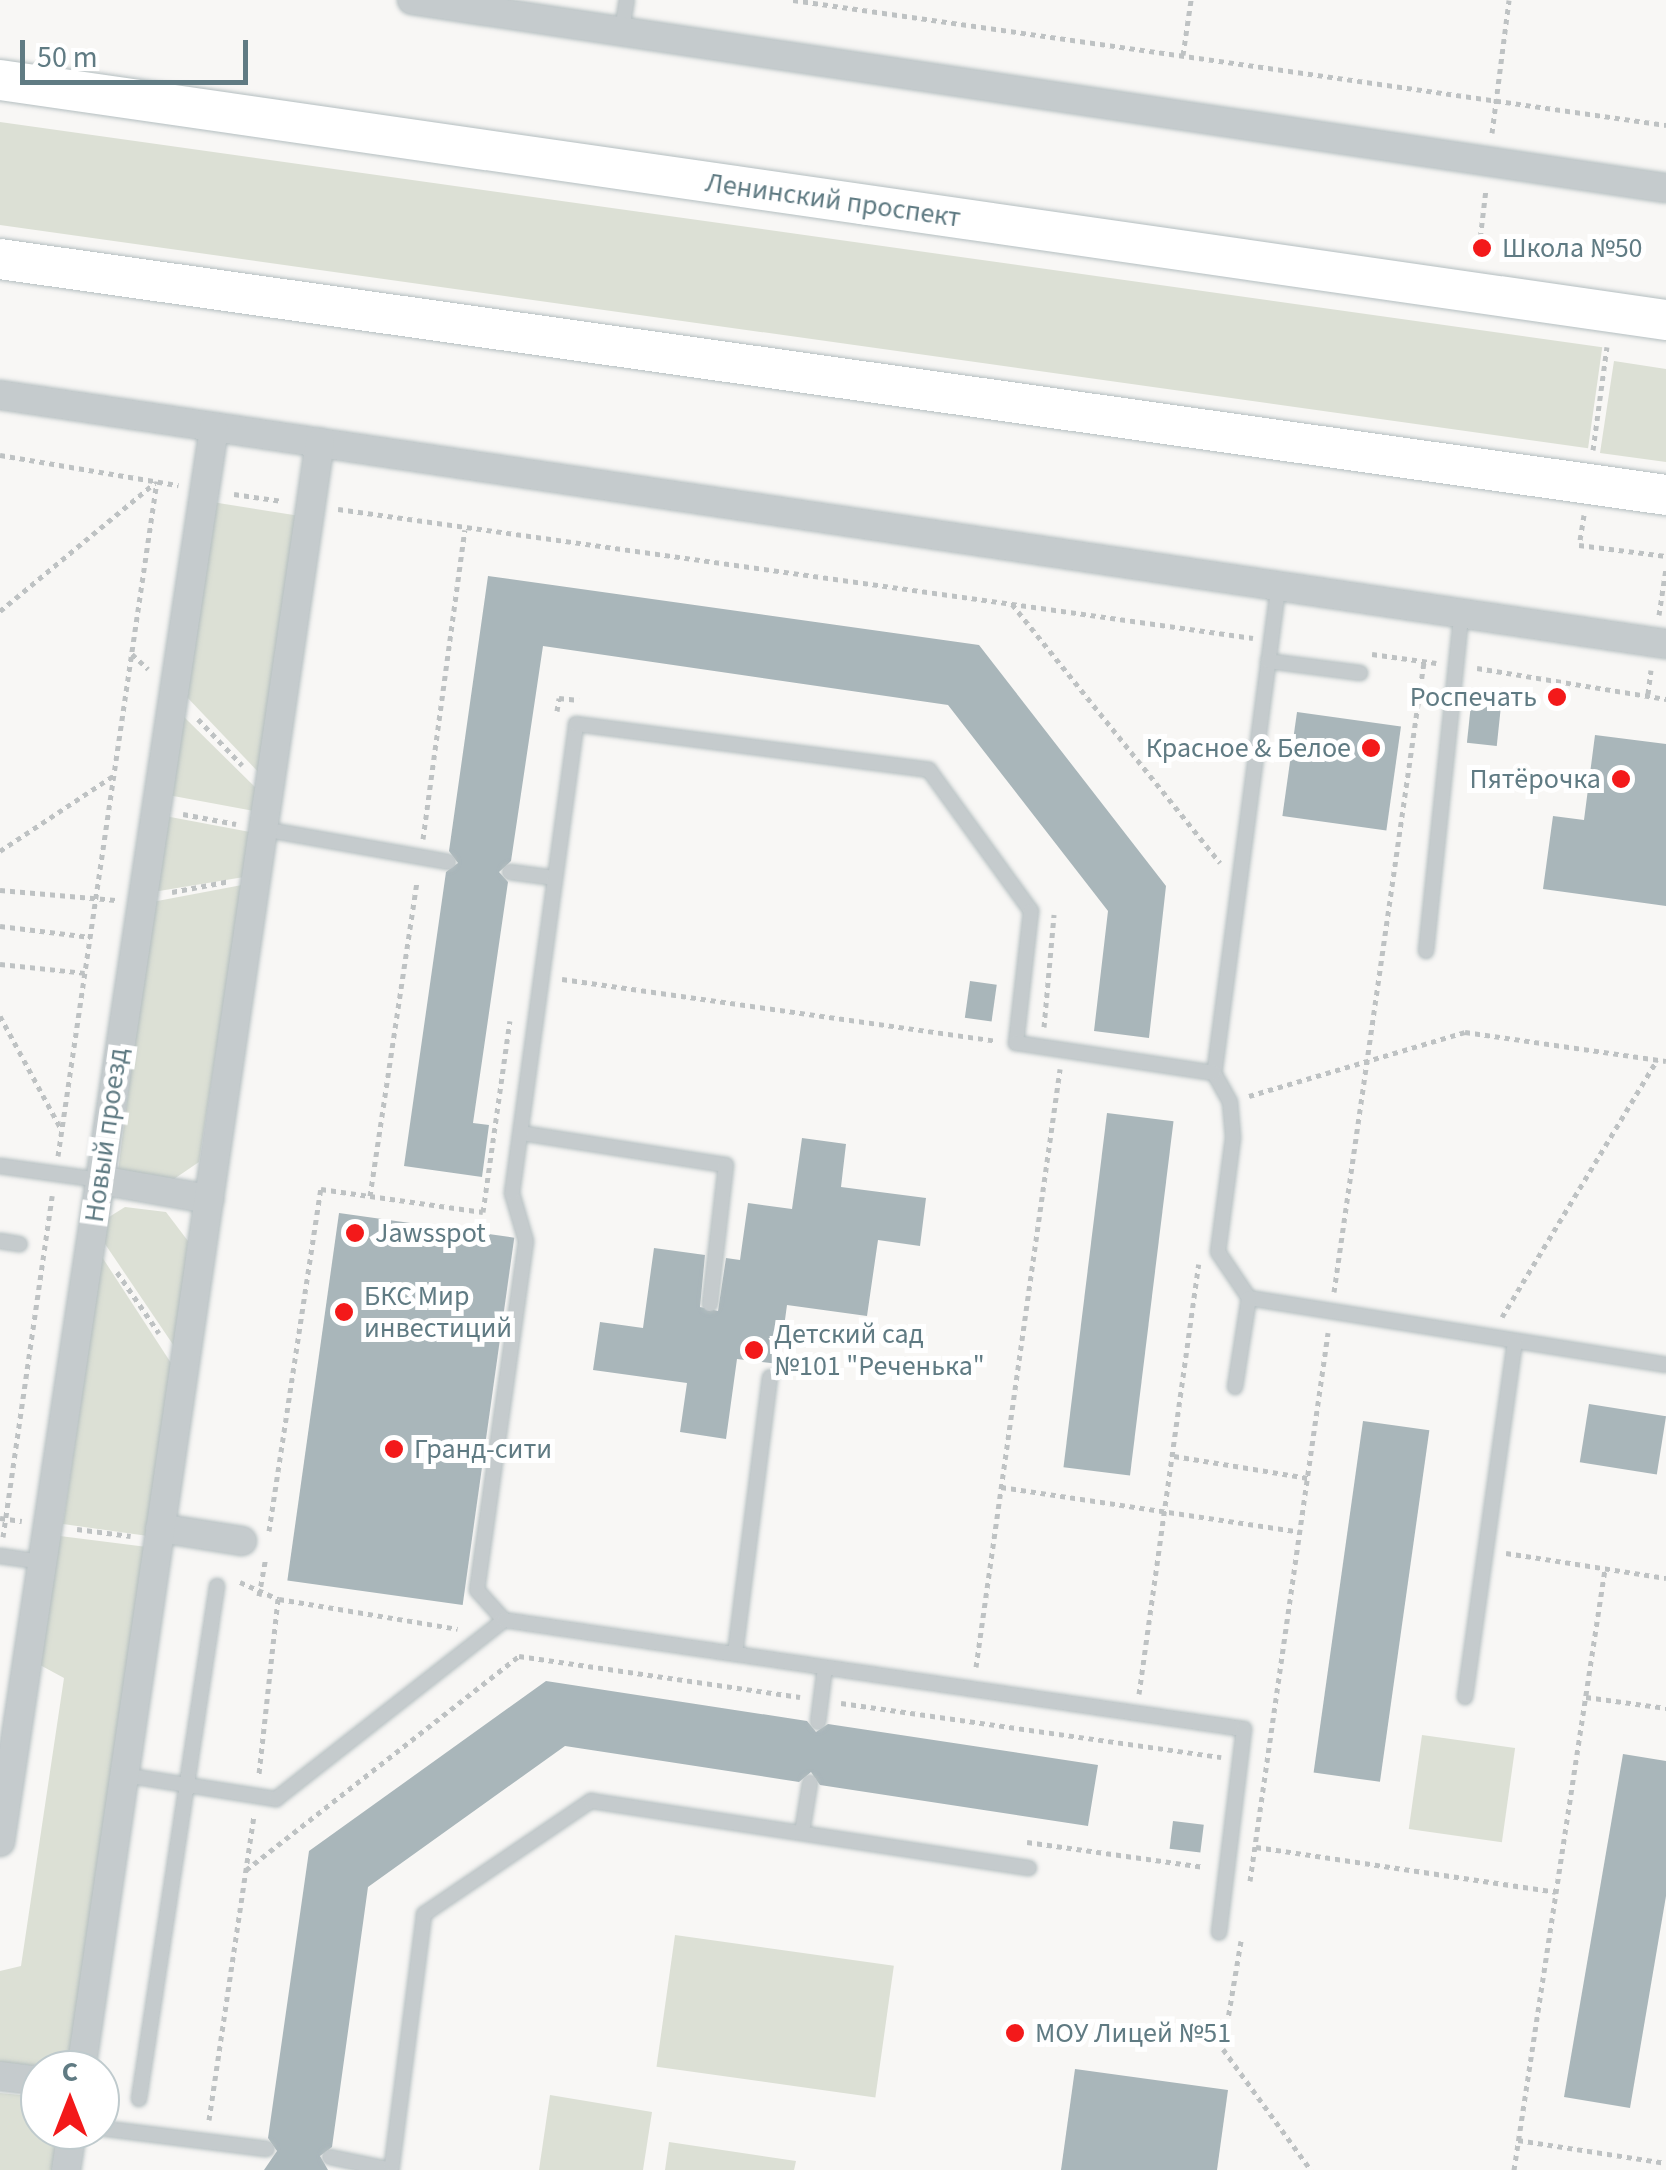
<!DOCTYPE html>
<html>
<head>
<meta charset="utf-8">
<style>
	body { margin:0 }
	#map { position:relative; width:1666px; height:2170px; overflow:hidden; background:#f8f7f5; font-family:"Source Sans 3",sans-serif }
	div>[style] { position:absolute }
	.green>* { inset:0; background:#dce0d5; transform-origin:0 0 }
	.building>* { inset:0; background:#a9b6ba; transform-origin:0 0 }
	.path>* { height:5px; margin-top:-2.5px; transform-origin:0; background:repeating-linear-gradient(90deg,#bec2c3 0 5px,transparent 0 10px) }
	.roads { filter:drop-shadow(0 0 2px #b4bec0) drop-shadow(0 0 2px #b4bec0) }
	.lane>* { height:14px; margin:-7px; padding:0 7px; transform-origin:7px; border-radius:7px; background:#c5cbcd }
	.street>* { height:28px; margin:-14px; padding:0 14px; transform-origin:14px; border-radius:14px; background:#c5cbcd }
	.secondary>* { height:40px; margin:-20px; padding:0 20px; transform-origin:20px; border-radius:20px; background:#fff }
	.dots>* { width:28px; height:28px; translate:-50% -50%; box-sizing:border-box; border:5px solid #fff; border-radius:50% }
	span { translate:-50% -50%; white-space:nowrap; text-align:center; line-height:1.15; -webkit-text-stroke:10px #fff; paint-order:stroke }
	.street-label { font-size:28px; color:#607b83 }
	.poi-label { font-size:28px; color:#607b83 }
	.left { translate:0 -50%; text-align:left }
	.right { translate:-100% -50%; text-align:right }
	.north { position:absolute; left:20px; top:2050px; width:100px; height:100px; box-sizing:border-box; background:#fff; border:2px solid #bfcacd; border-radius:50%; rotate:0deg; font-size:28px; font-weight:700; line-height:40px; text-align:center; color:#607b83 }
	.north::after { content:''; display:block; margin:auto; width:35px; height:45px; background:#f3191a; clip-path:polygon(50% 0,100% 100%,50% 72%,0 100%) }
	.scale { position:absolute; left:20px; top:40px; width:228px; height:45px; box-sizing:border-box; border:5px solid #607b83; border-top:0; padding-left:12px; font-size:30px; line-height:35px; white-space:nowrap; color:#607b83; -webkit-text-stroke:8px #fff; paint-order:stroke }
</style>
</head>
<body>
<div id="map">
	<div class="green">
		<div style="left:0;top:122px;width:1618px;height:102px;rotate:8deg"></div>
		<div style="clip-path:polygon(1614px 361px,1666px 369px,1666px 462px,1600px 453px)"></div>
		<div style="clip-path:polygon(212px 502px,300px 516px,263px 777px,184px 694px)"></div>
		<div style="clip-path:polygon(181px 714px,258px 790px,254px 811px,168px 795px)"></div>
		<div style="clip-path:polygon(165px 816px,250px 832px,244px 877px,153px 892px)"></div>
		<div style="clip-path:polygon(242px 885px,199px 1162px,171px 1181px,118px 1172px,152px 902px)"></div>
		<div style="clip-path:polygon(125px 1207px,166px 1212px,188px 1241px,176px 1349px,103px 1241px,109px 1217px)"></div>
		<div style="clip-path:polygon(102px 1257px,173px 1366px,148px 1536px,63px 1524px)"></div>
		<div style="clip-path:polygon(60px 1536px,147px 1547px,70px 2061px,40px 2070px,0 2065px,0 1971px,21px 1966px,64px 1678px,40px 1665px)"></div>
		<div style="left:1422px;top:1735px;width:94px;height:95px;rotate:8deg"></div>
		<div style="left:675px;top:1935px;width:221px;height:133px;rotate:8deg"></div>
		<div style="clip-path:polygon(0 2093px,40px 2097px,40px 2130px,59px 2130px,53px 2170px,0 2170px)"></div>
		<div style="clip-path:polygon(550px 2095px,652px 2112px,643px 2170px,539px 2170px)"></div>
		<div style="clip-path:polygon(669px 2142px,796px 2161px,794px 2170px,665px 2170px)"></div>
	</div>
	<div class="building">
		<div style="clip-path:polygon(488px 576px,979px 645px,1166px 886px,1149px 1038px,1094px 1031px,1108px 911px,948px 705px,543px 646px,511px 861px,499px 872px,508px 882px,473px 1123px,489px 1125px,482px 1177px,404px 1166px,446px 872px,458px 863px,449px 851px)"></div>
		<div style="left:1471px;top:704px;width:30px;height:39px;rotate:6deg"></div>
		<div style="left:1297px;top:712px;width:105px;height:105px;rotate:8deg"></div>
		<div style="clip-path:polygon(1595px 735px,1666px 744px,1666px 906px,1543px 889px,1553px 816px,1584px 820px)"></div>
		<div style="left:970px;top:981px;width:27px;height:37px;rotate:8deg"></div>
		<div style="left:1107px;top:1113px;width:67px;height:357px;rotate:7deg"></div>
		<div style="clip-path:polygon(802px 1138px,846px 1144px,841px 1187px,926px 1198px,920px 1246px,878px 1240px,867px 1316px,787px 1305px,779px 1364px,737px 1359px,726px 1439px,680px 1432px,687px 1383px,593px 1370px,600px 1322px,643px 1328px,654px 1248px,705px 1255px,700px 1307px,718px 1311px,726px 1258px,740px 1260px,748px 1203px,792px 1209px)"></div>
		<div style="left:339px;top:1213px;width:177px;height:371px;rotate:8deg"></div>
		<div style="left:1589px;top:1404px;width:78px;height:59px;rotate:9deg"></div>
		<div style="left:1363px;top:1421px;width:67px;height:355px;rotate:8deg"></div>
		<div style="clip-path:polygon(546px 1681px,807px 1721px,816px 1732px,828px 1724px,1098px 1765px,1088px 1826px,820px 1785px,811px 1772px,799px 1782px,565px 1746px,368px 1887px,332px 2147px,320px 2156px,328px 2170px,264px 2170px,277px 2151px,268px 2138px,309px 1851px)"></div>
		<div style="clip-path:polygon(1623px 1754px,1666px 1761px,1666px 1896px,1630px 2108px,1564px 2097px)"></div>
		<div style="left:1173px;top:1821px;width:31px;height:28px;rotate:7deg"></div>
		<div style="clip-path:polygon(1075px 2069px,1228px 2090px,1217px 2170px,1061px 2170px)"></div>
	</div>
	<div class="path">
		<div style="left:793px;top:0;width:882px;rotate:8.15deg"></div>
		<div style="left:1183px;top:55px;width:56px;rotate:-81.7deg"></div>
		<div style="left:1492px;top:133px;width:134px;rotate:-82.7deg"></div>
		<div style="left:1478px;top:257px;width:68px;rotate:-83.3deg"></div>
		<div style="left:1593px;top:450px;width:104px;rotate:-82.3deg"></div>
		<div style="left:0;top:455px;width:181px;rotate:9.6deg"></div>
		<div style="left:234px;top:494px;width:49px;rotate:8.3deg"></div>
		<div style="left:338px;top:509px;width:924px;rotate:8.02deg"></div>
		<div style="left:1584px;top:515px;width:30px;rotate:99deg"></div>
		<div style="left:1579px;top:545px;width:88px;rotate:7.2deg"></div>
		<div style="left:1012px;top:604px;width:332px;rotate:51.2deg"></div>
		<div style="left:0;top:611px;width:201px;rotate:-39.6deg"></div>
		<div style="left:1659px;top:615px;width:48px;rotate:-81.5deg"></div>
		<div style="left:132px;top:654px;width:22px;rotate:43deg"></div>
		<div style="left:1372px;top:654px;width:65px;rotate:8deg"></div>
		<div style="left:1477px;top:668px;width:192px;rotate:9.3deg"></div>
		<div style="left:1648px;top:694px;width:24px;rotate:-83deg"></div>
		<div style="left:557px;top:711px;width:13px;rotate:-81deg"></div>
		<div style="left:559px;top:698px;width:20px;rotate:6deg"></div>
		<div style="left:198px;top:719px;width:64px;rotate:46.3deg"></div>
		<div style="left:183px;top:814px;width:54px;rotate:10.7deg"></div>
		<div style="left:423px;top:839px;width:312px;rotate:-82.3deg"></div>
		<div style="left:0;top:851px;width:136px;rotate:-33.6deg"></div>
		<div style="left:0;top:890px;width:116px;rotate:4.9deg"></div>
		<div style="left:172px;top:892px;width:59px;rotate:-10.7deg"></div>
		<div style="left:0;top:926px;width:91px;rotate:7deg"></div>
		<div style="left:0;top:964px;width:85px;rotate:6deg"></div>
		<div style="left:562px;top:979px;width:439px;rotate:8.1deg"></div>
		<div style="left:0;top:1016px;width:126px;rotate:61.6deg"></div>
		<div style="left:1044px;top:1027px;width:113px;rotate:-84.9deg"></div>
		<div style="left:1249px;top:1096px;width:225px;rotate:-16.5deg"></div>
		<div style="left:1465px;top:1032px;width:203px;rotate:8.2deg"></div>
		<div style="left:58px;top:1156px;width:682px;rotate:-81.66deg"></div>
		<div style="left:370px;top:1196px;width:114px;rotate:8.1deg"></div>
		<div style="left:483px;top:1212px;width:193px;rotate:-82deg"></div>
		<div style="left:117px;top:1272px;width:74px;rotate:55.5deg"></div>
		<div style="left:1334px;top:1292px;width:636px;rotate:-81.87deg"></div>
		<div style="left:1502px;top:1317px;width:300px;rotate:-58.9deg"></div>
		<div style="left:1174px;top:1456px;width:136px;rotate:9.3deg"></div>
		<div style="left:1001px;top:1487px;width:304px;rotate:8.5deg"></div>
		<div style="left:0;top:1518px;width:22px;rotate:8deg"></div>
		<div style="left:77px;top:1529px;width:54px;rotate:7.4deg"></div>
		<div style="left:269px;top:1531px;width:346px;rotate:-81.4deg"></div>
		<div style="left:321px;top:1189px;width:49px;rotate:8.1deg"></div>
		<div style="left:370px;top:1196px;width:319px;rotate:-81.5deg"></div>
		<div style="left:3px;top:1537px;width:345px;rotate:-81.8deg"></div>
		<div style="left:1506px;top:1553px;width:162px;rotate:8.9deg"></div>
		<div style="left:240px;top:1582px;width:42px;rotate:24.1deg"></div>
		<div style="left:278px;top:1599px;width:176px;rotate:96.2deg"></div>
		<div style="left:259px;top:1596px;width:36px;rotate:-80deg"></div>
		<div style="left:279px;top:1599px;width:181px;rotate:9.5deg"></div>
		<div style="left:976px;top:1667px;width:604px;rotate:-82deg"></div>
		<div style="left:1139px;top:1694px;width:434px;rotate:-82.1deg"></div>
		<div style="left:1586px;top:1697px;width:81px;rotate:7.8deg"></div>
		<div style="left:841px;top:1703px;width:384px;rotate:8.1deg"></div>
		<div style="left:1027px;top:1842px;width:179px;rotate:8deg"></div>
		<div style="left:1256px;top:1847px;width:303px;rotate:8.5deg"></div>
		<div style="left:246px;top:1870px;width:347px;rotate:-38.1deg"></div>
		<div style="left:519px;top:1656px;width:284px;rotate:8.3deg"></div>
		<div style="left:1250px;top:1881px;width:554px;rotate:-81.9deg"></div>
		<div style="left:1241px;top:1941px;width:109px;rotate:99.5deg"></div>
		<div style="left:1223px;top:2049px;width:150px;rotate:54deg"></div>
		<div style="left:209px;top:2120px;width:308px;rotate:-81.6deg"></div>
		<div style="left:1518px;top:2140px;width:150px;rotate:8.8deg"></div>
		<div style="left:1514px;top:2170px;width:608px;rotate:-81.39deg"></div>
	</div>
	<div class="roads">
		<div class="lane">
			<div style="left:622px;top:30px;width:30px;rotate:-81deg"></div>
			<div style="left:1278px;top:589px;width:488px;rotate:97.5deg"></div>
			<div style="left:1214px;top:1073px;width:33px;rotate:61deg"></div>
			<div style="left:1230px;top:1102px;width:36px;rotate:85deg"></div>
			<div style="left:1233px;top:1138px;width:115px;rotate:97.5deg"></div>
			<div style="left:1218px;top:1252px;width:55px;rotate:56deg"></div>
			<div style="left:1249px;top:1298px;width:422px;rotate:9.1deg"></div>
			<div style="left:1268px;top:661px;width:93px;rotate:7.4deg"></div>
			<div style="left:263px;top:829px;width:188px;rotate:10.1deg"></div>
			<div style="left:510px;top:872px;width:45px;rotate:7.6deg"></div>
			<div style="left:1426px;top:951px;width:336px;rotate:-84deg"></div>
			<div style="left:521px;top:1133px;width:207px;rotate:8.9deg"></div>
			<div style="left:726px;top:1165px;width:140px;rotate:96.6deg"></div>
			<div style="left:0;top:1166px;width:101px;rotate:8deg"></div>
			<div style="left:0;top:1241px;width:20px;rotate:9deg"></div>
			<div style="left:1235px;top:1387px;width:90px;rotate:-81.1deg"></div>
			<div style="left:0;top:1556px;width:42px;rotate:8.1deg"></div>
			<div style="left:504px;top:1620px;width:40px;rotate:-132deg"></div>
			<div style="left:477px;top:1590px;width:352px;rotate:-82deg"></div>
			<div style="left:526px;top:1241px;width:50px;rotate:-106.3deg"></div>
			<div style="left:512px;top:1193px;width:473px;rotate:-82.2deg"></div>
			<div style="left:576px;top:724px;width:356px;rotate:7.4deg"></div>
			<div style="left:929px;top:770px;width:174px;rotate:54.1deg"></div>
			<div style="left:1031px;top:911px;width:133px;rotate:96.5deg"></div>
			<div style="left:1016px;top:1043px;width:200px;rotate:8.6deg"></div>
			<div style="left:735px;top:1654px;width:279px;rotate:-82.8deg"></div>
			<div style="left:1465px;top:1697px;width:358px;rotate:-82deg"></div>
			<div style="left:818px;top:1722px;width:55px;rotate:-82.7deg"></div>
			<div style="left:124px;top:1775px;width:154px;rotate:9deg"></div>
			<div style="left:276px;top:1799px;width:290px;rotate:-38.1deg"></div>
			<div style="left:504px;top:1620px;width:748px;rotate:8.38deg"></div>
			<div style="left:1244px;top:1729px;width:205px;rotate:97deg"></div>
			<div style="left:802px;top:1832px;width:50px;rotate:-80.7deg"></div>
			<div style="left:139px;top:2099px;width:519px;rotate:-81.35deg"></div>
			<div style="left:100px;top:2128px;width:168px;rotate:7.2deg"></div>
			<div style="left:330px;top:2157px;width:63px;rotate:11.8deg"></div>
			<div style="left:392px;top:2165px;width:253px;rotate:-82.7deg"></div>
			<div style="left:424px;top:1914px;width:202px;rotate:-34.1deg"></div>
			<div style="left:591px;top:1801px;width:443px;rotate:8.7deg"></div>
		</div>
		<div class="street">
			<div style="left:412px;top:0;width:1268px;rotate:8.53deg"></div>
			<div style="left:0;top:395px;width:1685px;rotate:8.5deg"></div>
			<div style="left:100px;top:1180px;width:111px;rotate:9.9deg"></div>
			<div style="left:160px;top:1528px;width:83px;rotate:9deg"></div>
			<div style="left:0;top:1842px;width:1430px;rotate:-81.39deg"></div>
			<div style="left:81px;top:2070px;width:1645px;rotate:-81.65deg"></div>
			<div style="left:0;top:2076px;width:40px;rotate:7.1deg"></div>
			<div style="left:66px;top:2170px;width:40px;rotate:-81.5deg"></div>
		</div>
		<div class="secondary">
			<div style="left:0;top:80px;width:1683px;rotate:8.2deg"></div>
			<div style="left:0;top:259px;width:1683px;rotate:8.06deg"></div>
		</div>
	</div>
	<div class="dots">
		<div style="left:1482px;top:248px;background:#f3191a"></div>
		<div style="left:1557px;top:697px;background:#f3191a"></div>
		<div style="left:1371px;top:748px;background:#f3191a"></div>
		<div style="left:1621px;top:779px;background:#f3191a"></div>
		<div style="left:355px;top:1233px;background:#f3191a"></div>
		<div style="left:344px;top:1312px;background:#f3191a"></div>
		<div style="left:754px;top:1350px;background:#f3191a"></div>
		<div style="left:394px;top:1449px;background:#f3191a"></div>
		<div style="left:1015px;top:2033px;background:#f3191a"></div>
	</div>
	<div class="street-label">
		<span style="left:833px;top:200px;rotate:8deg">Ленинский проспект</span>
		<span style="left:106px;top:1135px;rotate:-82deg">Новый проезд</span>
	</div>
	<div class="poi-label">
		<span class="left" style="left:1502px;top:248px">Школа №50</span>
		<span class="right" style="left:1537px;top:697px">Роспечать</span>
		<span class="right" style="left:1351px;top:748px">Красное &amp; Белое</span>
		<span class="right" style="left:1601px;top:779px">Пятёрочка</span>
		<span class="left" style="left:375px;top:1233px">Jawsspot</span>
		<span class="left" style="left:364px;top:1312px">БКС Мир<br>инвестиций</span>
		<span class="left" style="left:774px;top:1350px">Детский сад<br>№101 "Реченька"</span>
		<span class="left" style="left:414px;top:1449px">Гранд-сити</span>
		<span class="left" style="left:1035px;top:2033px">МОУ Лицей №51</span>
	</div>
	<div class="north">С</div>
	<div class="scale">50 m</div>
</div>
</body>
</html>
